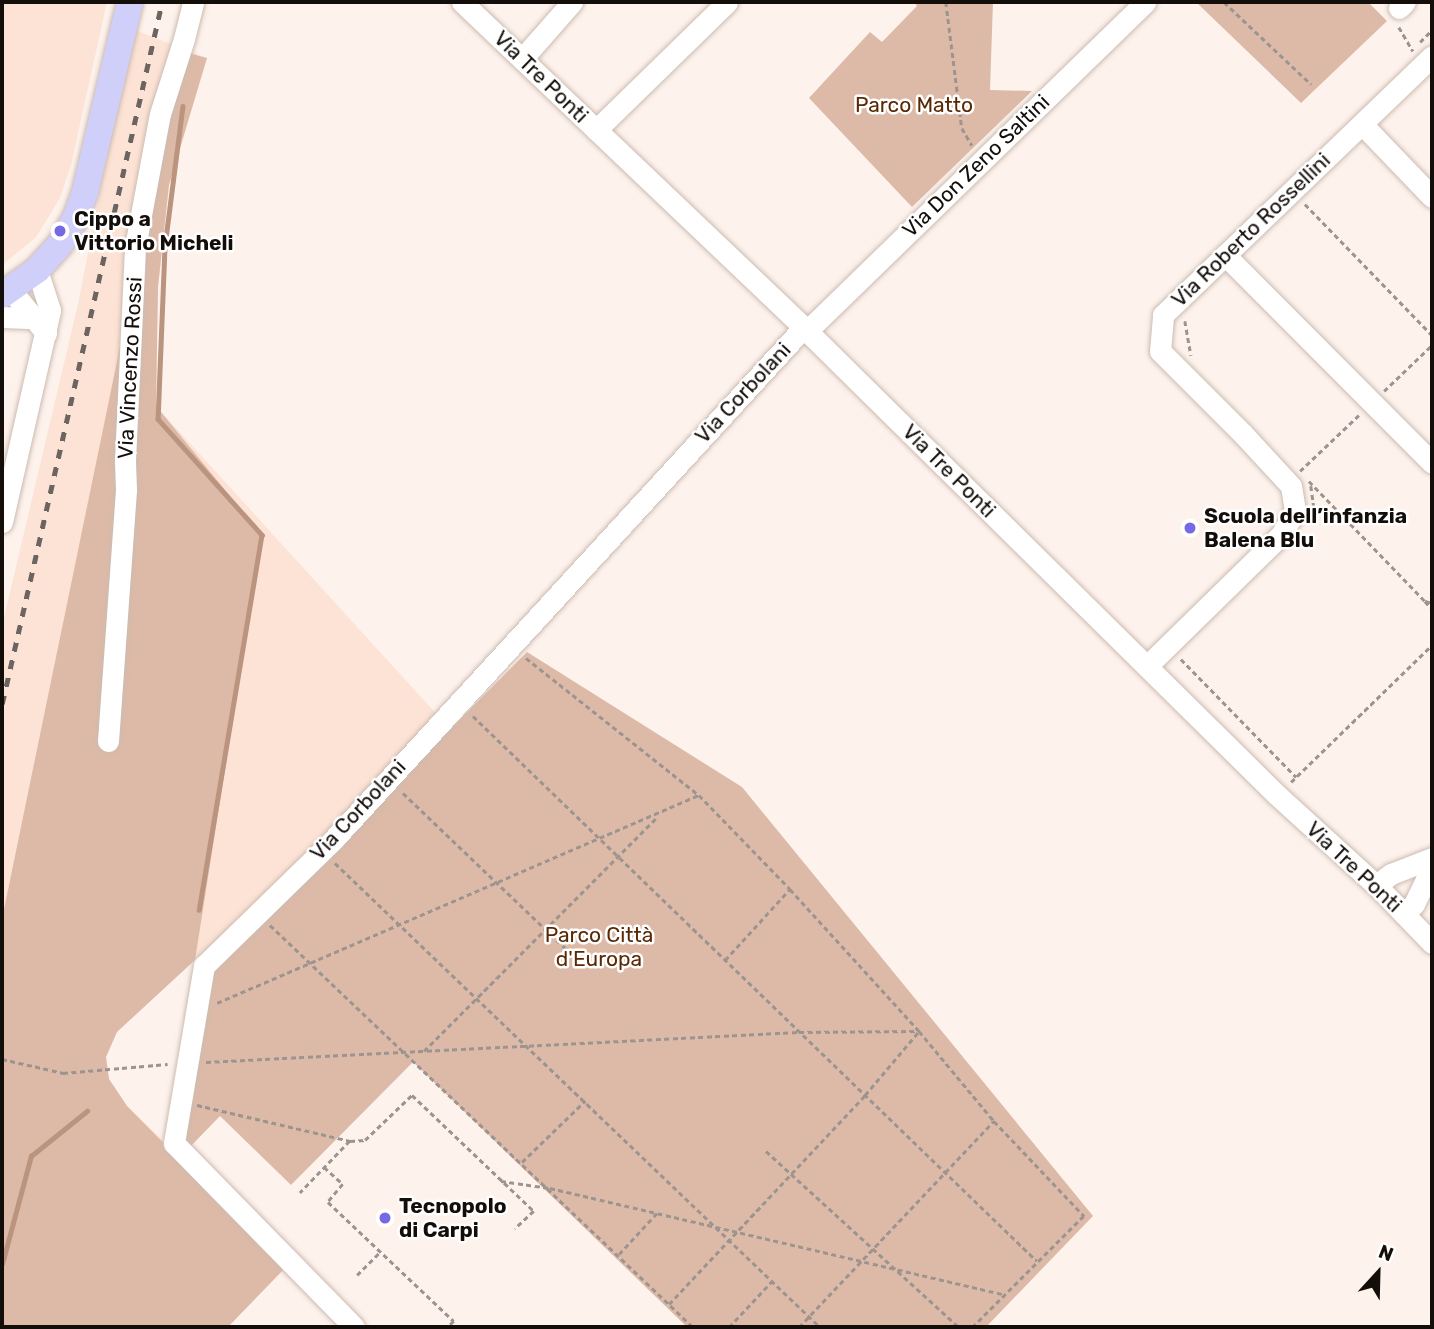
<!DOCTYPE html>
<html>
<head>
<meta charset="utf-8">
<style>
	body { margin:0 }
	#map { position:relative; width:1434px; height:1329px; overflow:hidden; background:#fdf2ec; font-family:Rubik,sans-serif }
	div>[style] { position:absolute }
	.built>* { inset:0; background:#fde3d5 }
	.green>* { inset:0; background:#ddbaa7 }
	.stream>* { height:4.5px; margin:-2.25px; padding:0 2.25px; transform-origin:2.25px; border-radius:2.25px; background:#ba947e }
	.path>* { height:2.5px; margin-top:-1.25px; transform-origin:0; background:repeating-linear-gradient(90deg,#9d9490 0 5px,transparent 0 8.5px) }
	.roads { filter:drop-shadow(0 0 2px #ccbbb1) drop-shadow(0 0 2px #ccbbb1) }
	.minor>* { height:21px; margin:-10.5px; padding:0 10.5px; transform-origin:10.5px; border-radius:10.5px; background:#fff }
	.major>* { height:26px; margin:-13px; padding:0 13px; transform-origin:13px; border-radius:13px; background:#d0cffa }
	.rail>* { height:4.5px; margin-top:-2.25px; transform-origin:0; background:repeating-linear-gradient(90deg,#6c6460 0 9px,transparent 0 18px) }
	.dots>* { width:19px; height:19px; translate:-50% -50%; box-sizing:border-box; border:4px solid #fff; border-radius:50% }
	span { translate:-50% -50%; white-space:nowrap; text-align:center; line-height:1.15; -webkit-text-stroke:5px #fff; paint-order:stroke }
	.street-label { font-size:21px; color:#140e0b }
	.park-label { font-size:21px; color:#592804 }
	.poi-label { font-size:21px; color:#140e0b; font-weight:700 }
	.left { translate:0 -50%; text-align:left }
	.frame { position:absolute; inset:0; border:4px solid #140e0b; pointer-events:none }
	.north { position:absolute; left:1343px; top:1238px; width:70px; height:70px; -webkit-text-stroke:5px #fff; paint-order:stroke; rotate:22deg; font-size:19px; font-weight:700; line-height:28px; text-align:center; color:#140e0b }
	.north::after { content:''; display:block; margin:auto; width:24px; height:32px; background:#140e0b; clip-path:polygon(50% 0,100% 100%,50% 72%,0 100%) }
</style>
</head>
<body>
<div id="map">
	<div class="built">
		<div style="clip-path:polygon(2px 2px,107px 2px,71px 165px,60px 198px,36px 237px,2px 265px)"></div>
		<div style="clip-path:polygon(132px 29px,207px 58px,169px 185px,158px 287px,156px 406px,441px 719px,260px 900px,117px 1031px,106px 1057px,109px 1079px,127px 1106px,290px 1263px,228px 1327px,2px 1327px,2px 626px,78px 304px)"></div>
	</div>
	<div class="green">
		<div style="clip-path:polygon(914px 2px,993px 2px,990px 90px,1032px 91px,912px 207px,809px 98px,870px 32px,882px 42px,917px 6px)"></div>
		<div style="clip-path:polygon(1196px 2px,1368px 2px,1387px 21px,1301px 103px)"></div>
		<div style="clip-path:polygon(181px 51px,207px 58px,169px 185px,158px 287px,156px 406px,262px 535px,195px 960px,117px 1032px,106px 1057px,109px 1079px,127px 1106px,286px 1267px,228px 1327px,2px 1327px,2px 919px)"></div>
		<div style="clip-path:polygon(527px 652px,742px 787px,1093px 1216px,986px 1327px,687px 1327px,413px 1062px,291px 1185px,220px 1116px,188px 1149px,178px 1138px,208px 973px)"></div>
	</div>
	<div class="stream">
		<div style="left:183px;top:106px;width:142px;rotate:97.3deg"></div>
		<div style="left:165px;top:247px;width:172px;rotate:92.3deg"></div>
		<div style="left:158px;top:419px;width:156px;rotate:48.1deg"></div>
		<div style="left:262px;top:535px;width:380px;rotate:99.5deg"></div>
		<div style="left:2px;top:1264px;width:112px;rotate:-75deg"></div>
		<div style="left:31px;top:1156px;width:72px;rotate:-38.8deg"></div>
	</div>
	<div class="path">
		<div style="left:946px;top:2px;width:127px;rotate:82.8deg"></div>
		<div style="left:962px;top:128px;width:20px;rotate:60deg"></div>
		<div style="left:1224px;top:2px;width:120px;rotate:43.3deg"></div>
		<div style="left:1399px;top:27px;width:28px;rotate:60deg"></div>
		<div style="left:1420px;top:42px;width:17px;rotate:-45deg"></div>
		<div style="left:1305px;top:204px;width:182px;rotate:45.9deg"></div>
		<div style="left:1185px;top:321px;width:35px;rotate:80deg"></div>
		<div style="left:1384px;top:391px;width:66px;rotate:-43.8deg"></div>
		<div style="left:1300px;top:471px;width:81px;rotate:-43.5deg"></div>
		<div style="left:1309px;top:481px;width:167px;rotate:46deg"></div>
		<div style="left:1425px;top:601px;width:7px;rotate:16deg"></div>
		<div style="left:1311px;top:486px;width:21px;rotate:82deg"></div>
		<div style="left:1425px;top:601px;width:11px;rotate:49deg"></div>
		<div style="left:526px;top:658px;width:221px;rotate:38.4deg"></div>
		<div style="left:699px;top:795px;width:131px;rotate:45.9deg"></div>
		<div style="left:790px;top:889px;width:192px;rotate:47.7deg"></div>
		<div style="left:919px;top:1031px;width:117px;rotate:50.2deg"></div>
		<div style="left:994px;top:1121px;width:131px;rotate:46.5deg"></div>
		<div style="left:1084px;top:1216px;width:157px;rotate:135deg"></div>
		<div style="left:1181px;top:659px;width:165px;rotate:45.7deg"></div>
		<div style="left:473px;top:716px;width:784px;rotate:44.02deg"></div>
		<div style="left:1291px;top:782px;width:197px;rotate:-44.2deg"></div>
		<div style="left:403px;top:793px;width:249px;rotate:43.7deg"></div>
		<div style="left:335px;top:863px;width:671px;rotate:43.73deg"></div>
		<div style="left:270px;top:925px;width:584px;rotate:43.54deg"></div>
		<div style="left:725px;top:960px;width:95px;rotate:-47.6deg"></div>
		<div style="left:217px;top:1003px;width:525px;rotate:-23.34deg"></div>
		<div style="left:424px;top:1051px;width:329px;rotate:-45.1deg"></div>
		<div style="left:2px;top:1059px;width:63px;rotate:12.9deg"></div>
		<div style="left:63px;top:1073px;width:105px;rotate:-4.9deg"></div>
		<div style="left:206px;top:1062px;width:594px;rotate:-2.9deg"></div>
		<div style="left:799px;top:1032px;width:120px;rotate:-0.5deg"></div>
		<div style="left:197px;top:1105px;width:157px;rotate:13.2deg"></div>
		<div style="left:350px;top:1141px;width:72px;rotate:133.9deg"></div>
		<div style="left:350px;top:1141px;width:15px;rotate:-4deg"></div>
		<div style="left:365px;top:1140px;width:65px;rotate:-43.8deg"></div>
		<div style="left:412px;top:1095px;width:168px;rotate:43.6deg"></div>
		<div style="left:534px;top:1211px;width:26px;rotate:137deg"></div>
		<div style="left:766px;top:1151px;width:261px;rotate:42.4deg"></div>
		<div style="left:522px;top:1162px;width:88px;rotate:-44.1deg"></div>
		<div style="left:324px;top:1167px;width:25px;rotate:42deg"></div>
		<div style="left:343px;top:1184px;width:23px;rotate:130deg"></div>
		<div style="left:328px;top:1202px;width:173px;rotate:43.4deg"></div>
		<div style="left:454px;top:1321px;width:8px;rotate:135deg"></div>
		<div style="left:501px;top:1181px;width:49px;rotate:8.1deg"></div>
		<div style="left:550px;top:1188px;width:467px;rotate:13.2deg"></div>
		<div style="left:619px;top:1254px;width:56px;rotate:-47.2deg"></div>
		<div style="left:357px;top:1275px;width:31px;rotate:-45deg"></div>
		<div style="left:669px;top:1304px;width:287px;rotate:-46.8deg"></div>
		<div style="left:865px;top:1095px;width:84px;rotate:-49.8deg"></div>
		<div style="left:729px;top:1327px;width:63px;rotate:-46.9deg"></div>
		<div style="left:799px;top:1327px;width:284px;rotate:-46.6deg"></div>
	</div>
	<div class="roads">
		<div class="minor">
			<div style="left:462px;top:2px;width:477px;rotate:43.6deg"></div>
			<div style="left:807px;top:331px;width:660px;rotate:44.63deg"></div>
			<div style="left:1277px;top:795px;width:134px;rotate:42.3deg"></div>
			<div style="left:1376px;top:885px;width:81px;rotate:46deg"></div>
			<div style="left:1399px;top:8px;width:8px;rotate:-45deg"></div>
			<div style="left:522px;top:59px;width:76px;rotate:-48.7deg"></div>
			<div style="left:1362px;top:124px;width:101px;rotate:46.2deg"></div>
			<div style="left:596px;top:130px;width:183px;rotate:-44.3deg"></div>
			<div style="left:1225px;top:255px;width:293px;rotate:45.1deg"></div>
			<div style="left:10px;top:289px;width:57px;rotate:50.7deg"></div>
			<div style="left:2px;top:317px;width:33px;rotate:2deg"></div>
			<div style="left:807px;top:331px;width:472px;rotate:-44.2deg"></div>
			<div style="left:2px;top:522px;width:217px;rotate:-77.2deg"></div>
			<div style="left:50px;top:310px;width:42px;rotate:-108deg"></div>
			<div style="left:1147px;top:666px;width:187px;rotate:-44.4deg"></div>
			<div style="left:1281px;top:535px;width:28px;rotate:-60deg"></div>
			<div style="left:1295px;top:511px;width:25px;rotate:-99deg"></div>
			<div style="left:1291px;top:486px;width:71px;rotate:-132.7deg"></div>
			<div style="left:1243px;top:434px;width:117px;rotate:-135deg"></div>
			<div style="left:1160px;top:351px;width:36px;rotate:-85deg"></div>
			<div style="left:1163px;top:315px;width:373px;rotate:-43.9deg"></div>
			<div style="left:108px;top:741px;width:252px;rotate:-85.9deg"></div>
			<div style="left:126px;top:490px;width:30px;rotate:-92deg"></div>
			<div style="left:125px;top:460px;width:213px;rotate:-87.3deg"></div>
			<div style="left:135px;top:247px;width:135px;rotate:-79.4deg"></div>
			<div style="left:160px;top:114px;width:79px;rotate:-72.3deg"></div>
			<div style="left:184px;top:39px;width:38px;rotate:-76deg"></div>
			<div style="left:1376px;top:885px;width:19px;rotate:-36deg"></div>
			<div style="left:1391px;top:874px;width:44px;rotate:-21.3deg"></div>
			<div style="left:1404px;top:914px;width:14px;rotate:-45deg"></div>
			<div style="left:1414px;top:904px;width:41px;rotate:-64.1deg"></div>
			<div style="left:354px;top:1327px;width:257px;rotate:-134.4deg"></div>
			<div style="left:174px;top:1143px;width:180px;rotate:-80.4deg"></div>
			<div style="left:204px;top:966px;width:182px;rotate:-44.3deg"></div>
			<div style="left:334px;top:839px;width:694px;rotate:-47.45deg"></div>
		</div>
		<div class="major">
			<div style="left:2px;top:295px;width:43px;rotate:-35.5deg"></div>
			<div style="left:37px;top:270px;width:36px;rotate:-48deg"></div>
			<div style="left:61px;top:243px;width:30px;rotate:-60deg"></div>
			<div style="left:76px;top:217px;width:27px;rotate:-70deg"></div>
			<div style="left:85px;top:192px;width:195px;rotate:-76.7deg"></div>
		</div>
	</div>
	<div class="rail">
		<div style="left:2px;top:704px;width:720px;rotate:-77.16deg"></div>
	</div>
	<div class="dots">
		<div style="left:60px;top:231px;background:#7669e4"></div>
		<div style="left:1190px;top:528px;background:#7669e4"></div>
		<div style="left:385px;top:1218px;background:#7669e4"></div>
	</div>
	<div class="street-label">
		<span style="left:541px;top:77px;rotate:44deg">Via Tre Ponti</span>
		<span style="left:976px;top:166px;rotate:-44deg">Via Don Zeno Saltini</span>
		<span style="left:1251px;top:230px;rotate:-44deg">Via Roberto Rossellini</span>
		<span style="left:130px;top:368px;rotate:-87deg">Via Vincenzo Rossi</span>
		<span style="left:743px;top:393px;rotate:-47deg">Via Corbolani</span>
		<span style="left:949px;top:471px;rotate:45deg">Via Tre Ponti</span>
		<span style="left:358px;top:810px;rotate:-47deg">Via Corbolani</span>
		<span style="left:1354px;top:867px;rotate:43deg">Via Tre Ponti</span>
	</div>
	<div class="park-label">
		<span style="left:914px;top:105px">Parco Matto</span>
		<span style="left:599px;top:947px">Parco Città<br>d'Europa</span>
	</div>
	<div class="poi-label">
		<span class="left" style="left:74px;top:231px">Cippo a<br>Vittorio Micheli</span>
		<span class="left" style="left:1204px;top:528px">Scuola dell’infanzia<br>Balena Blu</span>
		<span class="left" style="left:399px;top:1218px">Tecnopolo<br>di Carpi</span>
	</div>
	<div class="frame"></div>
	<div class="north">N</div>
</div>
</body>
</html>
